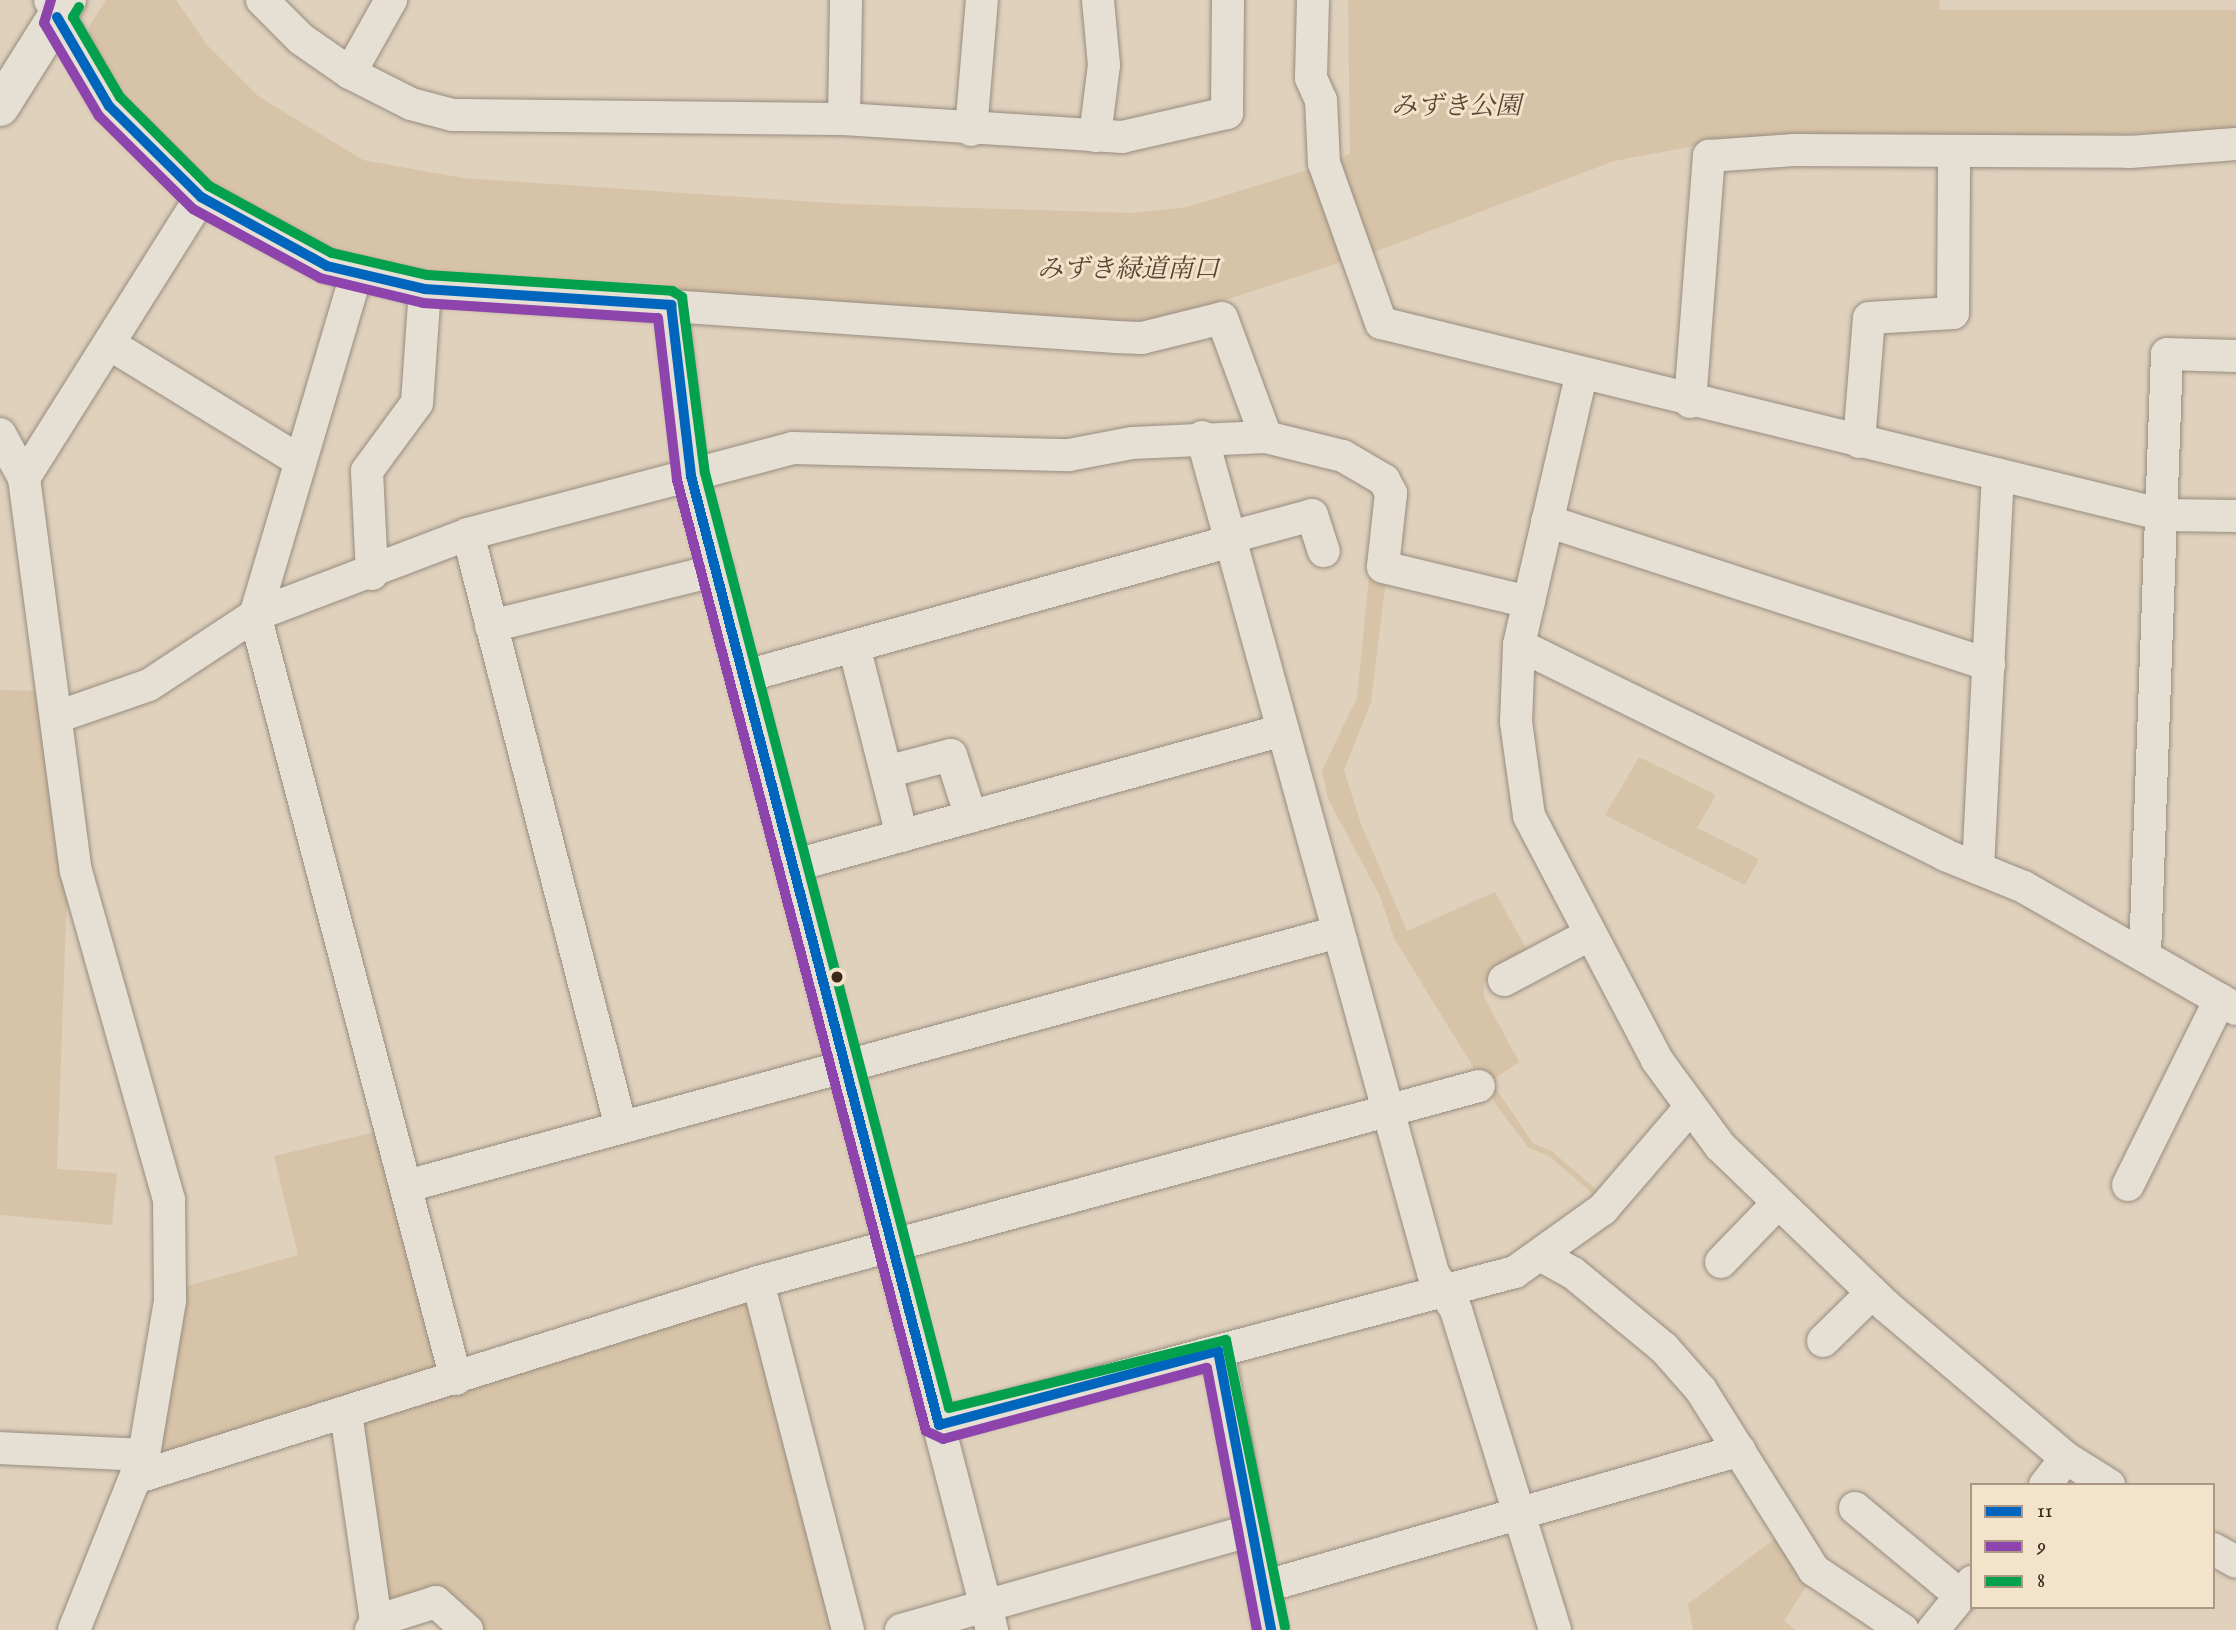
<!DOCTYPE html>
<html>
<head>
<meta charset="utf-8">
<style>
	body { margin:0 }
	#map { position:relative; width:2236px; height:1630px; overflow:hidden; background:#e0d1bd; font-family:"IM FELL English","Noto Serif JP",serif }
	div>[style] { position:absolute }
	.green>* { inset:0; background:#d7c3a8 }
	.roads { filter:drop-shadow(0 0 2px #978c7f) drop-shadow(0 0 2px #978c7f) }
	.street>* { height:32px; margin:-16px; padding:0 16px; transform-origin:16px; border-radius:16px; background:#e6dfd4 }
	.secondary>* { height:38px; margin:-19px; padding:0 19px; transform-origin:19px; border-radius:19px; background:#e6dfd4 }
	.bus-1>* { height:10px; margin:-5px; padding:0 5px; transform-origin:5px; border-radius:5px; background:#0065bd }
	.bus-2>* { height:10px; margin:-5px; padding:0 5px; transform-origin:5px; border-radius:5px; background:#8e44ad }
	.bus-3>* { height:10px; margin:-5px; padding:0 5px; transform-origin:5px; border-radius:5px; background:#03a04e }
	.dots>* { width:19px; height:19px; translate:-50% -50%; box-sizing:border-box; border:4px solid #f4e3cb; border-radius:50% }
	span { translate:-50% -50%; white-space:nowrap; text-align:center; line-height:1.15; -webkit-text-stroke:6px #f4e3cb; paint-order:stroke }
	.park-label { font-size:26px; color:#5a4434; font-style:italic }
	.legend { position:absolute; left:1970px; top:1483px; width:245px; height:126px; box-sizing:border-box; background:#f4e3cb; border:2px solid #aa9885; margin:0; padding:9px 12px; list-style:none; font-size:21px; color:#3c271b }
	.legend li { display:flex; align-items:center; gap:14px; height:35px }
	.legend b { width:35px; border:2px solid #aa9885 }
</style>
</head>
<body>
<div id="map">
	<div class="green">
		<div style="clip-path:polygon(106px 0,176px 0,208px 46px,258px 96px,363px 160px,463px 178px,845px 204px,1133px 213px,1187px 207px,1311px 169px,1345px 261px,1145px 326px,432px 278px,333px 254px,215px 189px,120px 98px,89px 40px,89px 27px)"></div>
		<div style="clip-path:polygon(1348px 0,1939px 0,1940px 10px,2236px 10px,2236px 131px,1699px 145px,1614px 161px,1369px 254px,1335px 160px,1350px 154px)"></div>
		<div style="clip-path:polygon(1369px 577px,1386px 580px,1371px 702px,1344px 770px,1361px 824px,1407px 931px,1495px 892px,1531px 957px,1484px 982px,1484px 997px,1519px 1062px,1491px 1081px,1533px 1143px,1553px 1152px,1604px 1196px,1600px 1200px,1550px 1157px,1528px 1147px,1497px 1106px,1394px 938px,1380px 896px,1328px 799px,1322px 770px,1357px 698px)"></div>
		<div style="clip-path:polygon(0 690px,46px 691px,67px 894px,57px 1169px,117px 1173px,112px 1225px,0 1215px)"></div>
		<div style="clip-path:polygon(1639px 757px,1716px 795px,1697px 828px,1759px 859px,1745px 885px,1605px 815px)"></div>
		<div style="clip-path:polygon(379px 1131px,438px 1360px,431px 1373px,165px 1456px,156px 1448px,180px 1288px,298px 1255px,274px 1156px)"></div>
		<div style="clip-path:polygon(745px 1299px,756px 1305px,839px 1630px,479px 1630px,387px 1596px,363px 1428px,370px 1418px)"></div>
		<div style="clip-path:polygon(1781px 1534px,1812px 1577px,1784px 1621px,1796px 1630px,1693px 1630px,1688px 1604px)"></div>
	</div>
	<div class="roads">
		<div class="street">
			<div style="left:50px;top:0;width:121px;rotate:60.9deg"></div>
			<div style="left:109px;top:106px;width:129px;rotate:44.7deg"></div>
			<div style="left:201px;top:197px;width:144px;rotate:28.7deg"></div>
			<div style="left:327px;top:266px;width:101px;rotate:13.2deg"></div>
			<div style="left:425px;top:289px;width:693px;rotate:3.97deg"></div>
			<div style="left:1116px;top:337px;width:26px;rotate:2deg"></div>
			<div style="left:1142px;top:338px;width:82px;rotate:-14deg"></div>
			<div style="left:1222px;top:318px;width:127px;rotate:69.7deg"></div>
			<div style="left:262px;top:0;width:55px;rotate:45deg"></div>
			<div style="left:301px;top:39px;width:60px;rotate:34.8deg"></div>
			<div style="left:350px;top:73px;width:68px;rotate:26.9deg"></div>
			<div style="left:411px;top:104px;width:43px;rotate:14.7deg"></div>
			<div style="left:453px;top:115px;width:391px;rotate:0.6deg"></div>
			<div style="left:844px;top:119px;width:119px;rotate:-89deg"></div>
			<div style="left:1313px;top:0;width:78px;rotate:91.5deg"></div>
			<div style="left:1311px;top:78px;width:24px;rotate:66deg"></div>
			<div style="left:1321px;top:100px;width:63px;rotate:87.3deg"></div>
			<div style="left:1324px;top:163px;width:170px;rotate:70.4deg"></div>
			<div style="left:1381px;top:323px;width:806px;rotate:13.78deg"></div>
			<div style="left:2164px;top:515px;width:72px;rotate:0.8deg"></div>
			<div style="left:350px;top:73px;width:84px;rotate:-60.7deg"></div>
			<div style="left:844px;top:119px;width:279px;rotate:3.7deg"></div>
			<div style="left:1122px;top:137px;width:108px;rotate:-12.9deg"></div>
			<div style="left:1227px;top:113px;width:113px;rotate:-89.5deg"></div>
			<div style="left:971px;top:130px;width:130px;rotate:-85.2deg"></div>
			<div style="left:1095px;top:136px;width:72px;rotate:-82.8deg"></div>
			<div style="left:1104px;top:65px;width:65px;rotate:-95.3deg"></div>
			<div style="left:356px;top:275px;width:355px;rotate:106.5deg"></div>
			<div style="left:255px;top:615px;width:790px;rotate:75.26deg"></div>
			<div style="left:671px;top:305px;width:172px;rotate:83.3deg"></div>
			<div style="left:691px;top:476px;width:1193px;rotate:75.38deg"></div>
			<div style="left:111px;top:345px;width:220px;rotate:31.5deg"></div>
			<div style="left:1581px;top:376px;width:276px;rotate:103deg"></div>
			<div style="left:1519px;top:645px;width:77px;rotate:92.2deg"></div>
			<div style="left:1516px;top:722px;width:95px;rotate:82.1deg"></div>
			<div style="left:1529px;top:816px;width:276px;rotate:62.3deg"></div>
			<div style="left:1657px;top:1060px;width:107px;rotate:53.8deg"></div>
			<div style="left:1720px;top:1146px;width:229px;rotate:43.9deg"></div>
			<div style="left:1885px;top:1305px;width:237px;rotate:40.2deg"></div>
			<div style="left:2066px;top:1458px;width:51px;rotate:32.1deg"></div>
			<div style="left:1690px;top:402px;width:247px;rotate:-85.6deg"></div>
			<div style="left:1709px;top:156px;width:85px;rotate:-4deg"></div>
			<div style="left:1794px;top:150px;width:336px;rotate:0.3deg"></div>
			<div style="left:2130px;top:152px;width:106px;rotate:-4.3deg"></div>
			<div style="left:0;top:434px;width:50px;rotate:61.4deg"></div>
			<div style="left:24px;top:478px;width:396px;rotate:82.5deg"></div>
			<div style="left:76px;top:871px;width:342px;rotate:74.2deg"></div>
			<div style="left:169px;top:1200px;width:101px;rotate:89.4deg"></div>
			<div style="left:170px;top:1301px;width:156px;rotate:99.6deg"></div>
			<div style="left:144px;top:1455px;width:188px;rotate:111.8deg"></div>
			<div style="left:1202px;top:437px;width:867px;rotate:74.55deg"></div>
			<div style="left:1433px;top:1273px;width:44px;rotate:58.1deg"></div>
			<div style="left:1456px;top:1310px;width:335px;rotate:72.8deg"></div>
			<div style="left:1859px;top:442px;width:124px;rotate:-85.4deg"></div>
			<div style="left:1869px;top:318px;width:84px;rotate:-3.4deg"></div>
			<div style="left:1953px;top:313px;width:161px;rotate:-89.6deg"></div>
			<div style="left:24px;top:478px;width:332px;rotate:-57.8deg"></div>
			<div style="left:1547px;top:521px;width:465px;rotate:18deg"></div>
			<div style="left:468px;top:534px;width:612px;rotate:75.53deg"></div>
			<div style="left:1227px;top:538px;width:88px;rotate:-15.1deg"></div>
			<div style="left:1312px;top:515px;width:38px;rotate:72deg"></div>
			<div style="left:372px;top:574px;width:103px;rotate:-92.8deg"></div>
			<div style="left:367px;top:471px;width:84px;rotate:-53.7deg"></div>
			<div style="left:417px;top:403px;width:114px;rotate:-86deg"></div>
			<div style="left:491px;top:626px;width:233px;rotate:-13.9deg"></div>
			<div style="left:1519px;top:645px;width:475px;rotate:26.2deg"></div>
			<div style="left:1945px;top:855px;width:85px;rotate:22.1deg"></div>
			<div style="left:2024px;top:887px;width:245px;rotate:29.9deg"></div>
			<div style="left:854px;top:646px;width:196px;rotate:75.8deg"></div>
			<div style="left:746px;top:676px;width:500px;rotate:-15.54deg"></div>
			<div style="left:57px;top:717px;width:97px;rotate:-19.2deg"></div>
			<div style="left:149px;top:685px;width:127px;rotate:-33.4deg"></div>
			<div style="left:255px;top:615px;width:228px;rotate:-20.8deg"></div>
			<div style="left:468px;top:534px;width:336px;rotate:-14.8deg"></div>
			<div style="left:793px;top:448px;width:276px;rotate:1.5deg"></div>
			<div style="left:1069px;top:455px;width:64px;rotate:-10.8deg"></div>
			<div style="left:1132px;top:443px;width:134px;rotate:-2.6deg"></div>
			<div style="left:1266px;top:437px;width:79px;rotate:13.9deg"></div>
			<div style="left:1343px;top:456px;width:48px;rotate:30.3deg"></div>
			<div style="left:1384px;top:480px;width:15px;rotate:62deg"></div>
			<div style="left:1391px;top:493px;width:74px;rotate:96.2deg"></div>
			<div style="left:1383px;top:567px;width:150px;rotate:13.5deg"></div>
			<div style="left:886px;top:772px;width:67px;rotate:-14.7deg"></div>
			<div style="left:951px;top:755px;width:65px;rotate:72.1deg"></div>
			<div style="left:796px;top:865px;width:505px;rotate:-15.49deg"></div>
			<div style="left:1978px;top:868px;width:394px;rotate:-87.1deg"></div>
			<div style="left:2145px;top:954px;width:600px;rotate:-87.9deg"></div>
			<div style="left:2167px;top:354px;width:69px;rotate:1.7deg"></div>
			<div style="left:1504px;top:980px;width:98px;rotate:-27.9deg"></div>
			<div style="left:2128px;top:1185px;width:207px;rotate:-63.6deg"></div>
			<div style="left:407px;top:1186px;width:965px;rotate:-15.26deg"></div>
			<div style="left:1542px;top:1256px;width:35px;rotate:29deg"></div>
			<div style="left:1573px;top:1273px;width:118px;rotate:39.5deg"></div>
			<div style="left:1664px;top:1348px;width:56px;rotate:48.6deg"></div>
			<div style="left:1701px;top:1390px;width:213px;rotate:57.9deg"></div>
			<div style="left:1814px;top:1570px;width:107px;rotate:34deg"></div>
			<div style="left:1721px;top:1262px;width:82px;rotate:-46deg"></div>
			<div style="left:758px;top:1282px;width:359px;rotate:75.5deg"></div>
			<div style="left:1823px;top:1341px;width:69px;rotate:-44.4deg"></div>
			<div style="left:1218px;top:1351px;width:284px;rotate:79.2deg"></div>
			<div style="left:346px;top:1413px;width:210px;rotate:81.8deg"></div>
			<div style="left:939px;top:1425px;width:596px;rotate:-14.88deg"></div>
			<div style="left:1515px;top:1272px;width:108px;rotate:-35.6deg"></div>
			<div style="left:1603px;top:1209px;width:132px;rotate:-49.3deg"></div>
			<div style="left:0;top:1448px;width:144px;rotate:2.8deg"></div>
			<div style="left:138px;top:1477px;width:650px;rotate:-17.46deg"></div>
			<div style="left:758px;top:1282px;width:747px;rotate:-15.21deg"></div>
			<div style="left:2045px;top:1485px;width:34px;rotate:-52deg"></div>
			<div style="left:1855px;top:1508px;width:138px;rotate:39.7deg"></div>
			<div style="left:2213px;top:1549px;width:26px;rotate:29deg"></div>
			<div style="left:1263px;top:1587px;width:496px;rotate:-16deg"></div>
			<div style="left:371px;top:1630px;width:10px;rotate:-61deg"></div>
			<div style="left:376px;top:1621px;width:63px;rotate:-17.6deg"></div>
			<div style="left:436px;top:1602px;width:42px;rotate:42.1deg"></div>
			<div style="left:901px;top:1630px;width:364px;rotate:-15.9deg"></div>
			<div style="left:1933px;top:1630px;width:62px;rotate:-50.9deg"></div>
		</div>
		<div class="secondary">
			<div style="left:0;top:107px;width:126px;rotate:-57.9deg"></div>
		</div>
	</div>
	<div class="bus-1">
		<div style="left:57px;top:17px;width:103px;rotate:59.7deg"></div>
		<div style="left:109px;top:106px;width:129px;rotate:44.7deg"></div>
		<div style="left:201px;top:197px;width:144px;rotate:28.7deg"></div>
		<div style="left:327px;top:266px;width:101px;rotate:13.2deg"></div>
		<div style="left:425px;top:289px;width:247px;rotate:3.7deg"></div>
		<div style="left:671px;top:305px;width:172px;rotate:83.3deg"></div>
		<div style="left:691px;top:476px;width:981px;rotate:75.35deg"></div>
		<div style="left:1218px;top:1351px;width:284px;rotate:79.2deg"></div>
		<div style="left:939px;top:1425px;width:289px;rotate:-14.9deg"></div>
	</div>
	<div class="bus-2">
		<div style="left:51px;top:0;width:24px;rotate:107deg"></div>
		<div style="left:44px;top:23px;width:108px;rotate:59.4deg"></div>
		<div style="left:99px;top:116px;width:132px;rotate:44.7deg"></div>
		<div style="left:193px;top:209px;width:145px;rotate:28.5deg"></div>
		<div style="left:320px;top:278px;width:106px;rotate:13.6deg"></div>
		<div style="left:423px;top:303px;width:235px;rotate:3.7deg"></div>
		<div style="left:658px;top:318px;width:163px;rotate:83.3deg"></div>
		<div style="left:677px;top:480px;width:983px;rotate:75.33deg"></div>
		<div style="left:926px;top:1431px;width:19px;rotate:25deg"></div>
		<div style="left:943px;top:1439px;width:273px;rotate:-15.1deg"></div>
		<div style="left:1207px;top:1368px;width:267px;rotate:79.2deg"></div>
	</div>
	<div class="bus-3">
		<div style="left:79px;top:7px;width:12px;rotate:121deg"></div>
		<div style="left:73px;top:17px;width:93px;rotate:59.6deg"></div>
		<div style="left:120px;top:97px;width:126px;rotate:45deg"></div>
		<div style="left:209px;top:186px;width:140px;rotate:28.6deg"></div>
		<div style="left:332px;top:253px;width:98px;rotate:13deg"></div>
		<div style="left:427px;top:275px;width:246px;rotate:3.7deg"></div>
		<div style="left:672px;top:291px;width:12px;rotate:31deg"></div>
		<div style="left:682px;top:297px;width:177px;rotate:82.6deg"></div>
		<div style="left:705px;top:473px;width:966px;rotate:75.37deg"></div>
		<div style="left:949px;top:1408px;width:285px;rotate:-13.8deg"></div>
		<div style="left:1226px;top:1340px;width:293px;rotate:78.4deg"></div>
	</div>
	<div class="dots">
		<div style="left:837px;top:977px;background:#3c271b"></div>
	</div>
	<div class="park-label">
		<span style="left:1456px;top:107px">みずき公園</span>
		<span style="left:1128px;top:270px">みずき緑道南口</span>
	</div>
	<ul class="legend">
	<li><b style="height:9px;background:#0065bd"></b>11</li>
	<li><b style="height:9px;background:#8e44ad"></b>9</li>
	<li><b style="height:9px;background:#03a04e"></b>8</li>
	</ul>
</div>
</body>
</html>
